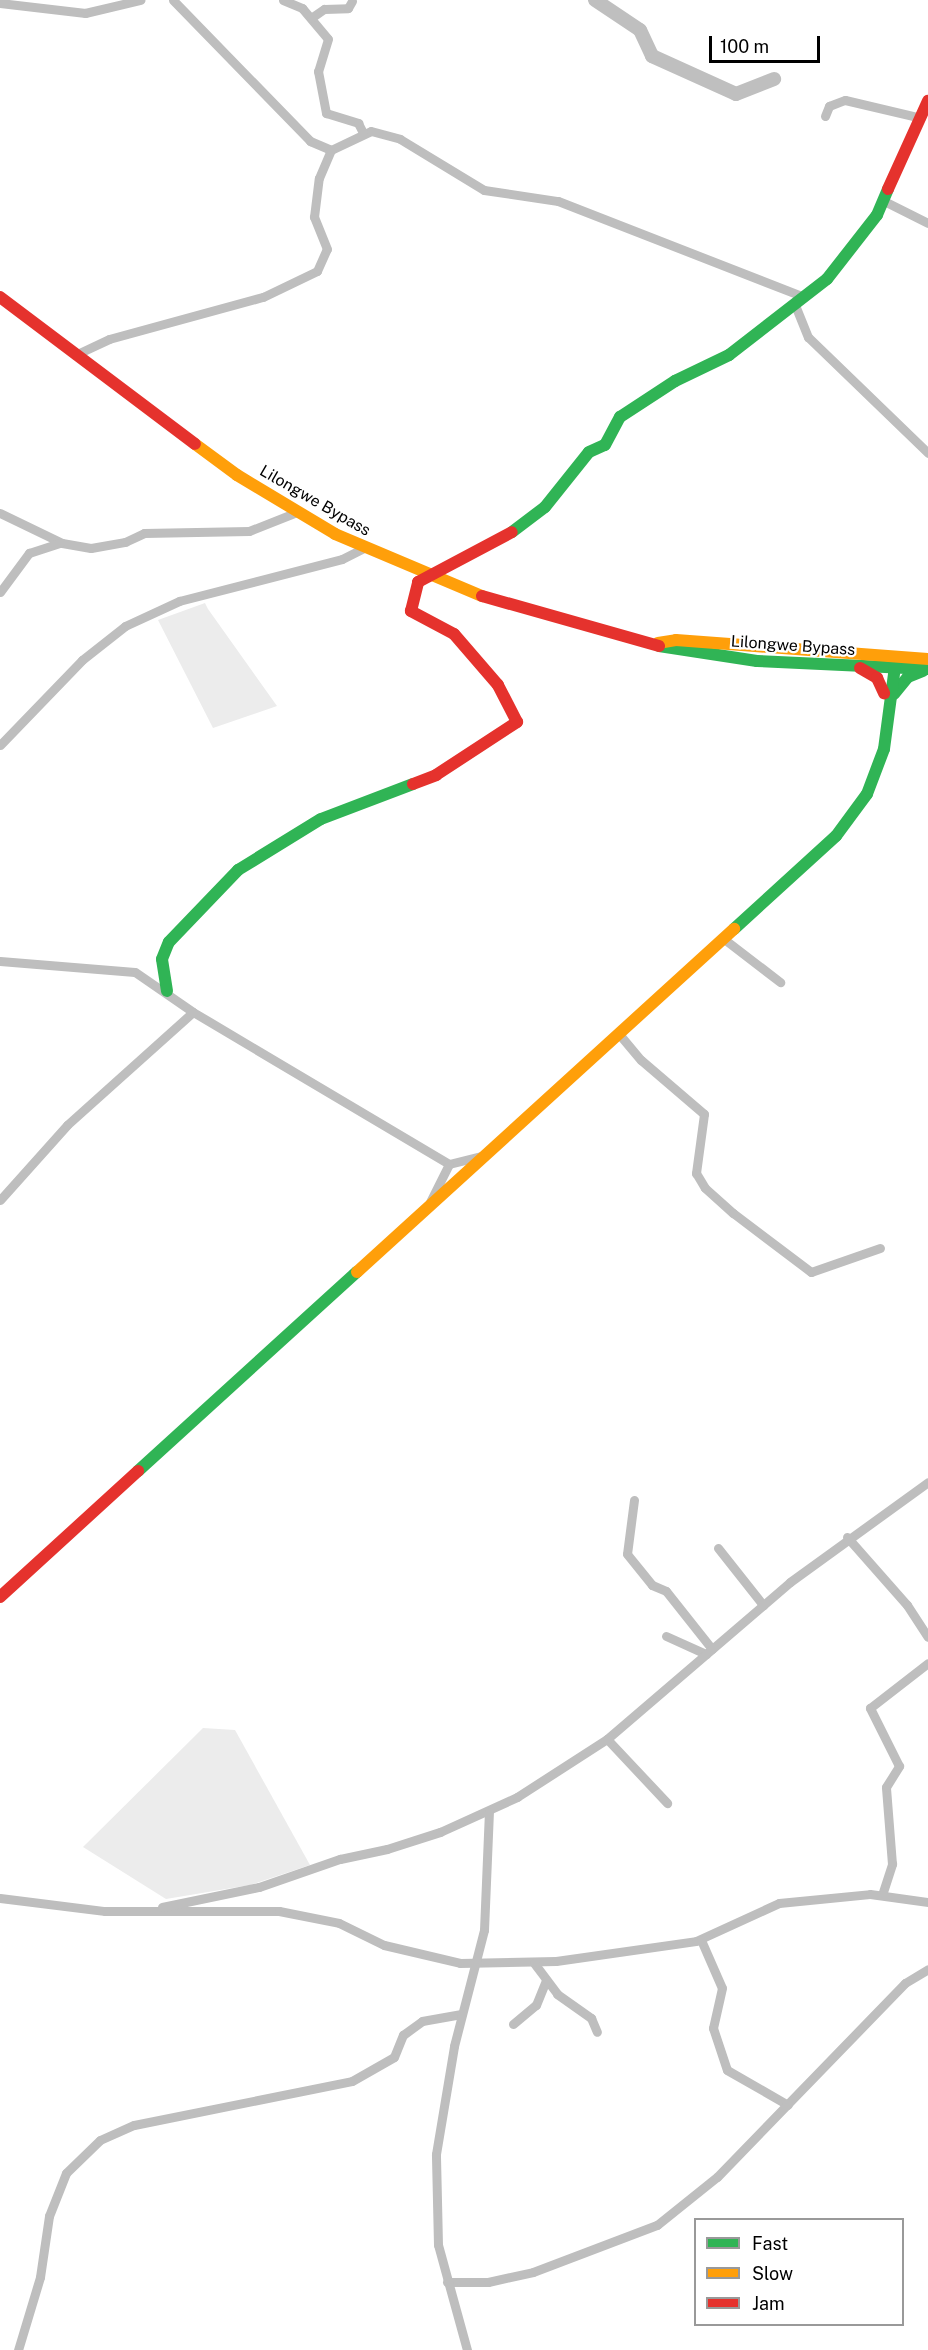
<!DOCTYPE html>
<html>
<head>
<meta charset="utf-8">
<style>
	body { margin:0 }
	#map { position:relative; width:928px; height:2350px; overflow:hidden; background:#fff; font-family:"Public Sans",sans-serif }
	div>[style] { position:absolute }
	.green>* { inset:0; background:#ececec }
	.river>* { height:14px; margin:-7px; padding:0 7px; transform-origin:7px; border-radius:7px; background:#bfbfbf }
	.street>* { height:9px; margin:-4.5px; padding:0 4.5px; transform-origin:4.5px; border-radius:4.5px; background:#bebebe }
	.fast>* { height:12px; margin:-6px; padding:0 6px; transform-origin:6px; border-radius:6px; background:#30b455 }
	.slow>* { height:12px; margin:-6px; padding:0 6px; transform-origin:6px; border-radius:6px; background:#ff9f0a }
	.jam>* { height:12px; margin:-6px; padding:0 6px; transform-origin:6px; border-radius:6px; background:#e5322d }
	span { translate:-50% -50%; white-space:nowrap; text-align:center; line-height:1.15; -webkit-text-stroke:4.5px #fff; paint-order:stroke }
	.street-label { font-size:16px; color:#000 }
	.legend { position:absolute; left:694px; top:2218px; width:210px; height:108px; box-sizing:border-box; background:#fff; border:2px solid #999; margin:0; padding:8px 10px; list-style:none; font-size:18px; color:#000 }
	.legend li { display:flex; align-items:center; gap:12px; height:30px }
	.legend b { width:30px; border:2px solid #999 }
	.scale { position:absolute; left:709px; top:36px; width:111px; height:27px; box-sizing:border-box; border:3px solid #000; border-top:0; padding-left:8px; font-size:18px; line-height:21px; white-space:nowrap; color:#000; -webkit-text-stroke:4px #fff; paint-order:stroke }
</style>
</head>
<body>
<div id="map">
	<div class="green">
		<div style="clip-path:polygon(205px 603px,208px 609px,277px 706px,213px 728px,158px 620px)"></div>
		<div style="clip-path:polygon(203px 1728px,235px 1730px,310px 1865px,250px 1885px,166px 1899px,83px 1847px)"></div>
	</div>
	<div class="river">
		<div style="left:595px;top:0;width:54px;rotate:33.7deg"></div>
		<div style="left:640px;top:30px;width:29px;rotate:65deg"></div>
		<div style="left:652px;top:56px;width:92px;rotate:24.3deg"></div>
		<div style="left:736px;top:94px;width:41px;rotate:-21.5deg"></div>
	</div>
	<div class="street">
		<div style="left:173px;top:0;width:197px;rotate:45.8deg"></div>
		<div style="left:310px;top:141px;width:23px;rotate:23deg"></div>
		<div style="left:283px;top:0;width:21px;rotate:23deg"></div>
		<div style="left:302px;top:8px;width:40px;rotate:50deg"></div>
		<div style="left:328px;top:39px;width:34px;rotate:107deg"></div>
		<div style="left:318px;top:71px;width:43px;rotate:79.2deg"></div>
		<div style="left:326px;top:113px;width:34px;rotate:17deg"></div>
		<div style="left:358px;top:123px;width:11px;rotate:63deg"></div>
		<div style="left:0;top:3px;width:86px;rotate:6.7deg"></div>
		<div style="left:85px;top:13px;width:57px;rotate:-13.3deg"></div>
		<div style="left:311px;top:18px;width:16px;rotate:-35deg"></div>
		<div style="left:324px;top:9px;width:24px;rotate:-2deg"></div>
		<div style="left:348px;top:8px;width:8px;rotate:-60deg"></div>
		<div style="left:825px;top:116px;width:11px;rotate:-68deg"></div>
		<div style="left:829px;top:106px;width:17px;rotate:-21deg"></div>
		<div style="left:845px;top:100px;width:78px;rotate:13.3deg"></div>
		<div style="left:884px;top:201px;width:49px;rotate:26.6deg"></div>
		<div style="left:795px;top:305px;width:35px;rotate:68deg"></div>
		<div style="left:808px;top:337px;width:167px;rotate:44deg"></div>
		<div style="left:75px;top:355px;width:38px;rotate:-25deg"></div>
		<div style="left:109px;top:339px;width:160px;rotate:-15.3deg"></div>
		<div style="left:263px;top:297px;width:60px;rotate:-25.7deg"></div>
		<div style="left:317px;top:271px;width:24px;rotate:-66deg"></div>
		<div style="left:327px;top:249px;width:35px;rotate:-112deg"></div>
		<div style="left:314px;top:217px;width:39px;rotate:-83deg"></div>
		<div style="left:319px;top:178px;width:30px;rotate:-67deg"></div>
		<div style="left:331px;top:150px;width:44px;rotate:-25.4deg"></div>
		<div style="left:371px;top:131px;width:30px;rotate:15deg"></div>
		<div style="left:400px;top:139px;width:98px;rotate:31.3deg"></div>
		<div style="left:484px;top:190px;width:75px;rotate:8.5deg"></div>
		<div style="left:558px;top:201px;width:264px;rotate:21.3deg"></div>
		<div style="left:0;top:513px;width:69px;rotate:25.8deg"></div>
		<div style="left:62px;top:543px;width:29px;rotate:10deg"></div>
		<div style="left:91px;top:548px;width:35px;rotate:-10deg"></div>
		<div style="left:125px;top:542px;width:21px;rotate:-25deg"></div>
		<div style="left:144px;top:533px;width:105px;rotate:-1.1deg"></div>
		<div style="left:249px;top:531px;width:52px;rotate:-21.6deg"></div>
		<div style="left:0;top:592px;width:49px;rotate:-53.4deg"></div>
		<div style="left:29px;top:553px;width:33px;rotate:-18deg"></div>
		<div style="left:0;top:745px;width:118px;rotate:-46deg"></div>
		<div style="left:82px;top:660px;width:55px;rotate:-38.3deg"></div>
		<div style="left:125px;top:626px;width:60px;rotate:-24.8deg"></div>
		<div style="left:179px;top:601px;width:168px;rotate:-14.4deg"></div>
		<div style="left:342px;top:559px;width:25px;rotate:-27deg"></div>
		<div style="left:724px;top:939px;width:71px;rotate:37.5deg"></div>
		<div style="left:0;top:961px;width:135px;rotate:4.7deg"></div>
		<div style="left:135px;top:972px;width:70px;rotate:34.6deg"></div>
		<div style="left:193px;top:1012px;width:298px;rotate:30.7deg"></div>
		<div style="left:449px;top:1164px;width:36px;rotate:-14deg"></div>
		<div style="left:619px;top:1034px;width:34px;rotate:50deg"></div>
		<div style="left:641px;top:1060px;width:83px;rotate:40.6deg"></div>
		<div style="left:704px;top:1114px;width:60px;rotate:97.7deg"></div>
		<div style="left:696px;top:1173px;width:17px;rotate:59deg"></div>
		<div style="left:705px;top:1188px;width:38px;rotate:42deg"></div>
		<div style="left:733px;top:1213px;width:98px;rotate:37.1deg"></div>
		<div style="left:811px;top:1272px;width:73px;rotate:-19.2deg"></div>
		<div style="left:0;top:1200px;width:101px;rotate:-48.2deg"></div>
		<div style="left:67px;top:1125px;width:169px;rotate:-41.9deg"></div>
		<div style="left:430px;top:1202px;width:42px;rotate:-63.4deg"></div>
		<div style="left:634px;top:1500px;width:54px;rotate:97.4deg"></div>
		<div style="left:627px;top:1554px;width:40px;rotate:51deg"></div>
		<div style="left:652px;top:1585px;width:15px;rotate:23deg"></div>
		<div style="left:666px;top:1591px;width:74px;rotate:51.6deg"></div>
		<div style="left:847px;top:1537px;width:91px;rotate:48.6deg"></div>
		<div style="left:907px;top:1605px;width:38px;rotate:57deg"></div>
		<div style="left:718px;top:1548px;width:73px;rotate:51.7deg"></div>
		<div style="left:666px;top:1636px;width:44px;rotate:24.2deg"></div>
		<div style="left:607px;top:1739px;width:88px;rotate:46.8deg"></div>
		<div style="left:882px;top:1895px;width:33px;rotate:-72deg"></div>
		<div style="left:892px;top:1864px;width:77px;rotate:-94.5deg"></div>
		<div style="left:886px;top:1787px;width:25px;rotate:-58deg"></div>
		<div style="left:899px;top:1766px;width:65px;rotate:-116.6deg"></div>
		<div style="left:870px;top:1708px;width:73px;rotate:-37.8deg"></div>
		<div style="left:0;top:1898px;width:106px;rotate:7.1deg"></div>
		<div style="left:105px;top:1911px;width:174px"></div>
		<div style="left:279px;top:1911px;width:61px;rotate:11.3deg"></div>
		<div style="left:339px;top:1923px;width:50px;rotate:26.1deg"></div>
		<div style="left:384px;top:1945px;width:78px;rotate:13.3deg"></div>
		<div style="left:460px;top:1963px;width:96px;rotate:-1.2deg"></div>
		<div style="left:556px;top:1961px;width:141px;rotate:-8.1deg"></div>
		<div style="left:696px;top:1941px;width:91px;rotate:-24.6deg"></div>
		<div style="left:779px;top:1903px;width:91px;rotate:-5.6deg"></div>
		<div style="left:870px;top:1894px;width:59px;rotate:7.9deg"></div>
		<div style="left:162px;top:1907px;width:99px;rotate:-11.7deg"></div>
		<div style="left:259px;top:1887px;width:86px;rotate:-19.1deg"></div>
		<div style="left:340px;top:1859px;width:48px;rotate:-12deg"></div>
		<div style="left:387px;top:1849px;width:56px;rotate:-17.8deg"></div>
		<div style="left:440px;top:1832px;width:85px;rotate:-24.4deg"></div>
		<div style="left:517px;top:1797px;width:107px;rotate:-32.8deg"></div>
		<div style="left:607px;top:1739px;width:241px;rotate:-40.6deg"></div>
		<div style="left:790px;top:1582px;width:170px;rotate:-35.9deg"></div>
		<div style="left:701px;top:1940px;width:52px;rotate:66.4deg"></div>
		<div style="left:722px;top:1988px;width:41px;rotate:102.7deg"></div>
		<div style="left:713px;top:2028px;width:44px;rotate:71.6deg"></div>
		<div style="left:727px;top:2070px;width:70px;rotate:29.8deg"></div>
		<div style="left:534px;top:1963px;width:39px;rotate:53deg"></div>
		<div style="left:557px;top:1994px;width:42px;rotate:35.2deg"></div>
		<div style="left:591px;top:2018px;width:15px;rotate:67deg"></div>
		<div style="left:513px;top:2024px;width:30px;rotate:-40deg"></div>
		<div style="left:536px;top:2005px;width:27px;rotate:-68deg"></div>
		<div style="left:447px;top:2282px;width:41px"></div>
		<div style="left:488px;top:2282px;width:46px;rotate:-12.5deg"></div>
		<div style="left:533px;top:2272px;width:133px;rotate:-20.8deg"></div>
		<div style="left:657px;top:2225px;width:77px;rotate:-38.7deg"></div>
		<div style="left:717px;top:2177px;width:270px;rotate:-45.9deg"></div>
		<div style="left:905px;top:1983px;width:27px;rotate:-31deg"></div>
		<div style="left:18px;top:2350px;width:76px;rotate:-73.2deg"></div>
		<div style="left:40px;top:2277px;width:62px;rotate:-81.6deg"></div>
		<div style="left:49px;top:2216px;width:46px;rotate:-68.4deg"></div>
		<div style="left:66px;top:2173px;width:47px;rotate:-44.1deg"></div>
		<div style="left:100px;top:2140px;width:37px;rotate:-24deg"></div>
		<div style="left:134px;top:2125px;width:222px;rotate:-11.4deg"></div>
		<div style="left:352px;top:2081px;width:48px;rotate:-29.7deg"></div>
		<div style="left:394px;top:2057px;width:24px;rotate:-68deg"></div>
		<div style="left:403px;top:2035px;width:24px;rotate:-36deg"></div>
		<div style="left:422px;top:2021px;width:40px;rotate:-10deg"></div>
		<div style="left:467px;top:2350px;width:109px;rotate:-105.4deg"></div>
		<div style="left:438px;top:2245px;width:91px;rotate:-91.3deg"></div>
		<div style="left:436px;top:2154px;width:109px;rotate:-80.5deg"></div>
		<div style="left:454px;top:2046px;width:120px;rotate:-75.5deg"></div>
		<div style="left:484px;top:1930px;width:118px;rotate:-87.6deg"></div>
	</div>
	<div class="fast">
		<div style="left:512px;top:532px;width:41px;rotate:-37.1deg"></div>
		<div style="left:545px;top:507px;width:70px;rotate:-51.3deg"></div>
		<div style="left:589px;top:452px;width:17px;rotate:-24deg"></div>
		<div style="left:605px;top:445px;width:32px;rotate:-62deg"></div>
		<div style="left:620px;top:417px;width:66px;rotate:-33.2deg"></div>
		<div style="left:675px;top:381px;width:60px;rotate:-25.7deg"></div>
		<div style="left:729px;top:355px;width:124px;rotate:-37.8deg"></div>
		<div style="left:827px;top:279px;width:81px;rotate:-52deg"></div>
		<div style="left:877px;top:215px;width:28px;rotate:-67deg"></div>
		<div style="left:659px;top:646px;width:99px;rotate:8.7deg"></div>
		<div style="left:757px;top:661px;width:171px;rotate:2.7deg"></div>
		<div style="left:894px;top:694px;width:22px;rotate:-51deg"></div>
		<div style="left:908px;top:677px;width:16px;rotate:-22deg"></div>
		<div style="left:734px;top:929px;width:138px;rotate:-42.4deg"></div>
		<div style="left:836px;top:836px;width:52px;rotate:-53.6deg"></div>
		<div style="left:867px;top:794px;width:48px;rotate:-69.3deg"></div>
		<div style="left:884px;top:749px;width:91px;rotate:-82.4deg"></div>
		<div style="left:167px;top:991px;width:32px;rotate:-99deg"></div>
		<div style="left:162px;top:959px;width:18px;rotate:-68deg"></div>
		<div style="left:169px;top:942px;width:100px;rotate:-46.2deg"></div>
		<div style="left:238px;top:870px;width:97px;rotate:-31.6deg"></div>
		<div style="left:321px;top:819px;width:98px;rotate:-20.8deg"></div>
		<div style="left:138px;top:1471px;width:296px;rotate:-42.3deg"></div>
	</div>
	<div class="slow">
		<div style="left:195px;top:444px;width:52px;rotate:36.4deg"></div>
		<div style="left:237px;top:475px;width:114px;rotate:31deg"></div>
		<div style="left:335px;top:534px;width:160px;rotate:22.9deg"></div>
		<div style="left:658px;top:643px;width:18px;rotate:-9deg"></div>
		<div style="left:676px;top:640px;width:253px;rotate:4.3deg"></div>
		<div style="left:357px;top:1272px;width:510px;rotate:-42.3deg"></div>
	</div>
	<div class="jam">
		<div style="left:888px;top:189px;width:97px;rotate:-65.6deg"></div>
		<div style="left:0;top:297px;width:244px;rotate:37deg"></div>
		<div style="left:482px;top:596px;width:184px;rotate:15.8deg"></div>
		<div style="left:860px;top:668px;width:20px;rotate:30deg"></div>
		<div style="left:877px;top:678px;width:17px;rotate:65deg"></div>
		<div style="left:413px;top:784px;width:25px;rotate:-21deg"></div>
		<div style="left:436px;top:775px;width:97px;rotate:-33.2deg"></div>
		<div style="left:517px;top:722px;width:42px;rotate:-117.2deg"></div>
		<div style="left:498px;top:685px;width:67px;rotate:-130.8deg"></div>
		<div style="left:454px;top:634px;width:49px;rotate:-151.9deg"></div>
		<div style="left:411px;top:611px;width:30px;rotate:-76deg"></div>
		<div style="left:418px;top:582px;width:106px;rotate:-28deg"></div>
		<div style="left:0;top:1597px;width:187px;rotate:-42.4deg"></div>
	</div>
	<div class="street-label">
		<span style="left:315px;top:501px;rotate:30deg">Lilongwe Bypass</span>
		<span style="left:793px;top:646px;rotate:4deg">Lilongwe Bypass</span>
	</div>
	<ul class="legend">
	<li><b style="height:8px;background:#30b455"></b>Fast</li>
	<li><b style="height:8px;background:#ff9f0a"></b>Slow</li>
	<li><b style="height:8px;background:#e5322d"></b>Jam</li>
	</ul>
	<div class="scale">100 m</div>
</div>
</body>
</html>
